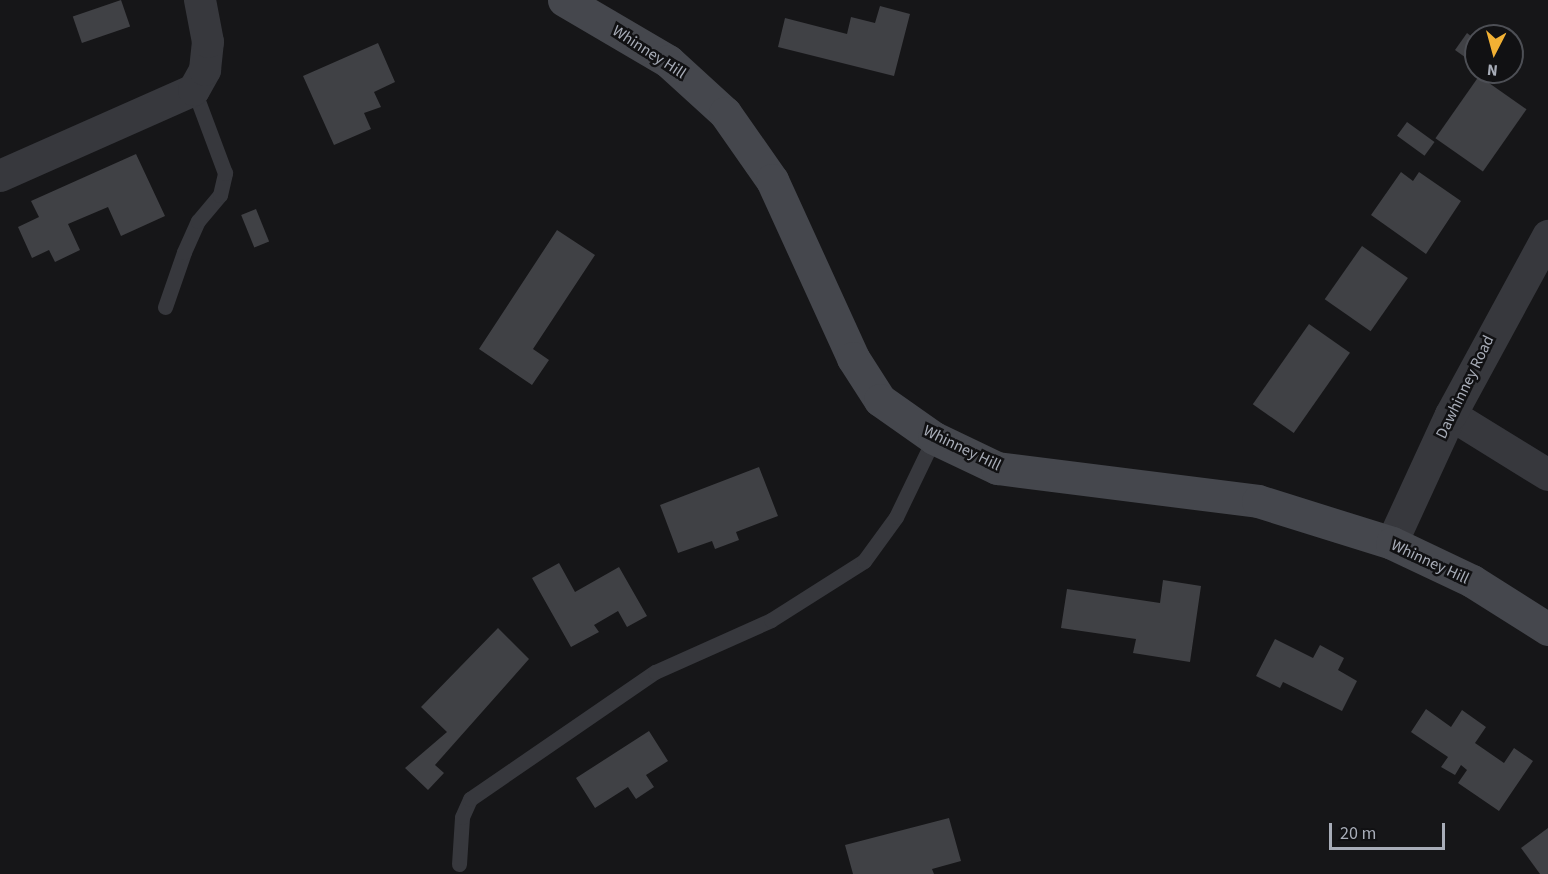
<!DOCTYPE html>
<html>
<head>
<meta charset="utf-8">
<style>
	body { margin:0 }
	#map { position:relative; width:1548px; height:874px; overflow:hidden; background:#161618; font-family:"Source Sans 3",sans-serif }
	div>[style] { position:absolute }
	.building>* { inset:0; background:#404145; transform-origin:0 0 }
	.lane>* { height:15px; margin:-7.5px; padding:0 7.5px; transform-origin:7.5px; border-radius:7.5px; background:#37383d }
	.street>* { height:32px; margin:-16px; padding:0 16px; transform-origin:16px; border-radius:16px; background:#37383d }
	.secondary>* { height:33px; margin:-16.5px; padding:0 16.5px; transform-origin:16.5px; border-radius:16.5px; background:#45474d }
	span { translate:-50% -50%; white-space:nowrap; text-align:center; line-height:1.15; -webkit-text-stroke:5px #111113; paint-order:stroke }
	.street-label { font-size:16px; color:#a8adb8 }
	.north { position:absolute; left:1464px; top:24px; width:60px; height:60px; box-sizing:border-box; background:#111113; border:2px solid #4d4f55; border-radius:50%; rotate:186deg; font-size:16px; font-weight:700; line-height:24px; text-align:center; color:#a8adb8 }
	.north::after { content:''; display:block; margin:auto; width:21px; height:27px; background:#f2b134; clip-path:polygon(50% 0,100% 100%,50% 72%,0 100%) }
	.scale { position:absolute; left:1329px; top:823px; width:116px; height:27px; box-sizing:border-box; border:3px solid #a8adb8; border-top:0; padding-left:8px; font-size:18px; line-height:21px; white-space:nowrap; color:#a8adb8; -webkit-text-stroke:4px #111113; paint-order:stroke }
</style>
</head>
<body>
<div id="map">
	<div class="building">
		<div style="left:121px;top:0;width:28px;height:51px;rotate:71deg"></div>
		<div style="clip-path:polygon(880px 6px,910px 14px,894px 76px,778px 47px,785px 18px,847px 34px,851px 17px,875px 23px)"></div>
		<div style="clip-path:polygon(1467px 33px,1476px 40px,1476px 65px,1455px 50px)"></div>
		<div style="clip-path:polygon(378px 43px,395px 82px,374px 92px,381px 107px,364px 113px,371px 129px,334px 145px,303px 76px)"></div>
		<div style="left:1479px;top:76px;width:58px;height:76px;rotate:35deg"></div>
		<div style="left:1407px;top:122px;width:34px;height:17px;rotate:36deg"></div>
		<div style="clip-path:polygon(136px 154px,165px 216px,121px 236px,108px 207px,68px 224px,80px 250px,55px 262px,49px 250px,32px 258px,18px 227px,39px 217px,31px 201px)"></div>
		<div style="clip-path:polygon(1401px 172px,1413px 181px,1419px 172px,1461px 201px,1426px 254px,1371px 215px)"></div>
		<div style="left:256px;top:209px;width:35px;height:16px;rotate:68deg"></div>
		<div style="clip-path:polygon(557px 230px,595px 255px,533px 349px,549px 360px,532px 385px,479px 349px)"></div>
		<div style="left:1362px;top:246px;width:56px;height:65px;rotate:35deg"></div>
		<div style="left:1309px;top:324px;width:50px;height:98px;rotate:35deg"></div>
		<div style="clip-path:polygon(759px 467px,778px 516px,736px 532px,739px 540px,715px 549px,712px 541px,678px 553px,660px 505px)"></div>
		<div style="clip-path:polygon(559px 563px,575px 592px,619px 567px,647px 616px,627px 627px,618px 611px,594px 625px,599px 632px,571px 647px,532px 578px)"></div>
		<div style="clip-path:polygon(1163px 580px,1201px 586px,1190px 662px,1133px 653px,1136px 639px,1061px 628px,1067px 589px,1160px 603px)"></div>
		<div style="clip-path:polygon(498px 628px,529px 659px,435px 765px,444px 773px,428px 790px,405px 768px,447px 732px,421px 707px)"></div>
		<div style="clip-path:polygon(1275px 639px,1313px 658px,1320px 645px,1344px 658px,1338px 670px,1357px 681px,1342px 711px,1283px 682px,1280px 688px,1256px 676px)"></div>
		<div style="clip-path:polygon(1426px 709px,1451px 727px,1462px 710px,1486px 727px,1475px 743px,1504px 763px,1514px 748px,1533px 761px,1499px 811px,1458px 783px,1467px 770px,1461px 765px,1455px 775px,1441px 767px,1448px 757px,1411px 732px)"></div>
		<div style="clip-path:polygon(649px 731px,668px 761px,646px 775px,654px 787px,636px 799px,628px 787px,595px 808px,576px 778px)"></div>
		<div style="clip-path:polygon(949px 818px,961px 861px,932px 869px,934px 874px,853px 874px,845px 845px)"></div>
		<div style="clip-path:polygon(1548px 828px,1548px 874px,1540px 874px,1521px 848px)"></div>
	</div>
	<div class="lane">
		<div style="left:165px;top:307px;width:58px;rotate:-70.9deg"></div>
		<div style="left:184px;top:252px;width:34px;rotate:-66deg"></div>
		<div style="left:198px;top:221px;width:34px;rotate:-50deg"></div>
		<div style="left:220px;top:195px;width:23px;rotate:-77deg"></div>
		<div style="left:225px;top:173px;width:89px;rotate:-110.5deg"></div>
		<div style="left:459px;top:864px;width:47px;rotate:-86.3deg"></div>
		<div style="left:462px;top:817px;width:20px;rotate:-66deg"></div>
		<div style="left:470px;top:799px;width:224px;rotate:-34.5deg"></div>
		<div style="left:655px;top:672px;width:127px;rotate:-24.1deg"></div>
		<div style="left:771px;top:620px;width:110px;rotate:-32.4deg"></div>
		<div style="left:864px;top:561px;width:54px;rotate:-54deg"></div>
		<div style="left:896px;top:517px;width:88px;rotate:-64.3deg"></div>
	</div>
	<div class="street">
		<div style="left:0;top:176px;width:212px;rotate:-23.9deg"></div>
		<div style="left:194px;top:90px;width:23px;rotate:-61deg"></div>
		<div style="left:205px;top:70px;width:28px;rotate:-84deg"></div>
		<div style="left:208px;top:42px;width:43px;rotate:-100.8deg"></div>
		<div style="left:1451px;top:415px;width:114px;rotate:31.7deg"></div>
		<div style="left:1392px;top:543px;width:141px;rotate:-65.3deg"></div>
		<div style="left:1451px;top:415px;width:204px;rotate:-61.5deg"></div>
	</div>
	<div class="secondary">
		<div style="left:564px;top:0;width:121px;rotate:30.4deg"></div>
		<div style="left:668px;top:61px;width:77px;rotate:42.4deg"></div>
		<div style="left:725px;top:113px;width:82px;rotate:55deg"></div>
		<div style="left:772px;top:180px;width:196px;rotate:65.5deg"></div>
		<div style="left:853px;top:358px;width:50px;rotate:57.3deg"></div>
		<div style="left:880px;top:400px;width:66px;rotate:35.1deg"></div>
		<div style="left:934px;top:438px;width:70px;rotate:25.5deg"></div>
		<div style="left:997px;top:468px;width:263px;rotate:7.2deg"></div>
		<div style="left:1258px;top:501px;width:140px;rotate:17.4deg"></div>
		<div style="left:1392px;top:543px;width:89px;rotate:25.4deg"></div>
		<div style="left:1472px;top:581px;width:90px;rotate:32.3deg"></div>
	</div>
	<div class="street-label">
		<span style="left:649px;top:52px;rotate:33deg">Whinney Hill</span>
		<span style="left:1465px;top:387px;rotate:-64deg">Dawhinney Road</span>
		<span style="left:962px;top:448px;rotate:26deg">Whinney Hill</span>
		<span style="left:1430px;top:562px;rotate:25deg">Whinney Hill</span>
	</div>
	<div class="north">N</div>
	<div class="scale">20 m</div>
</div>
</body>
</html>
